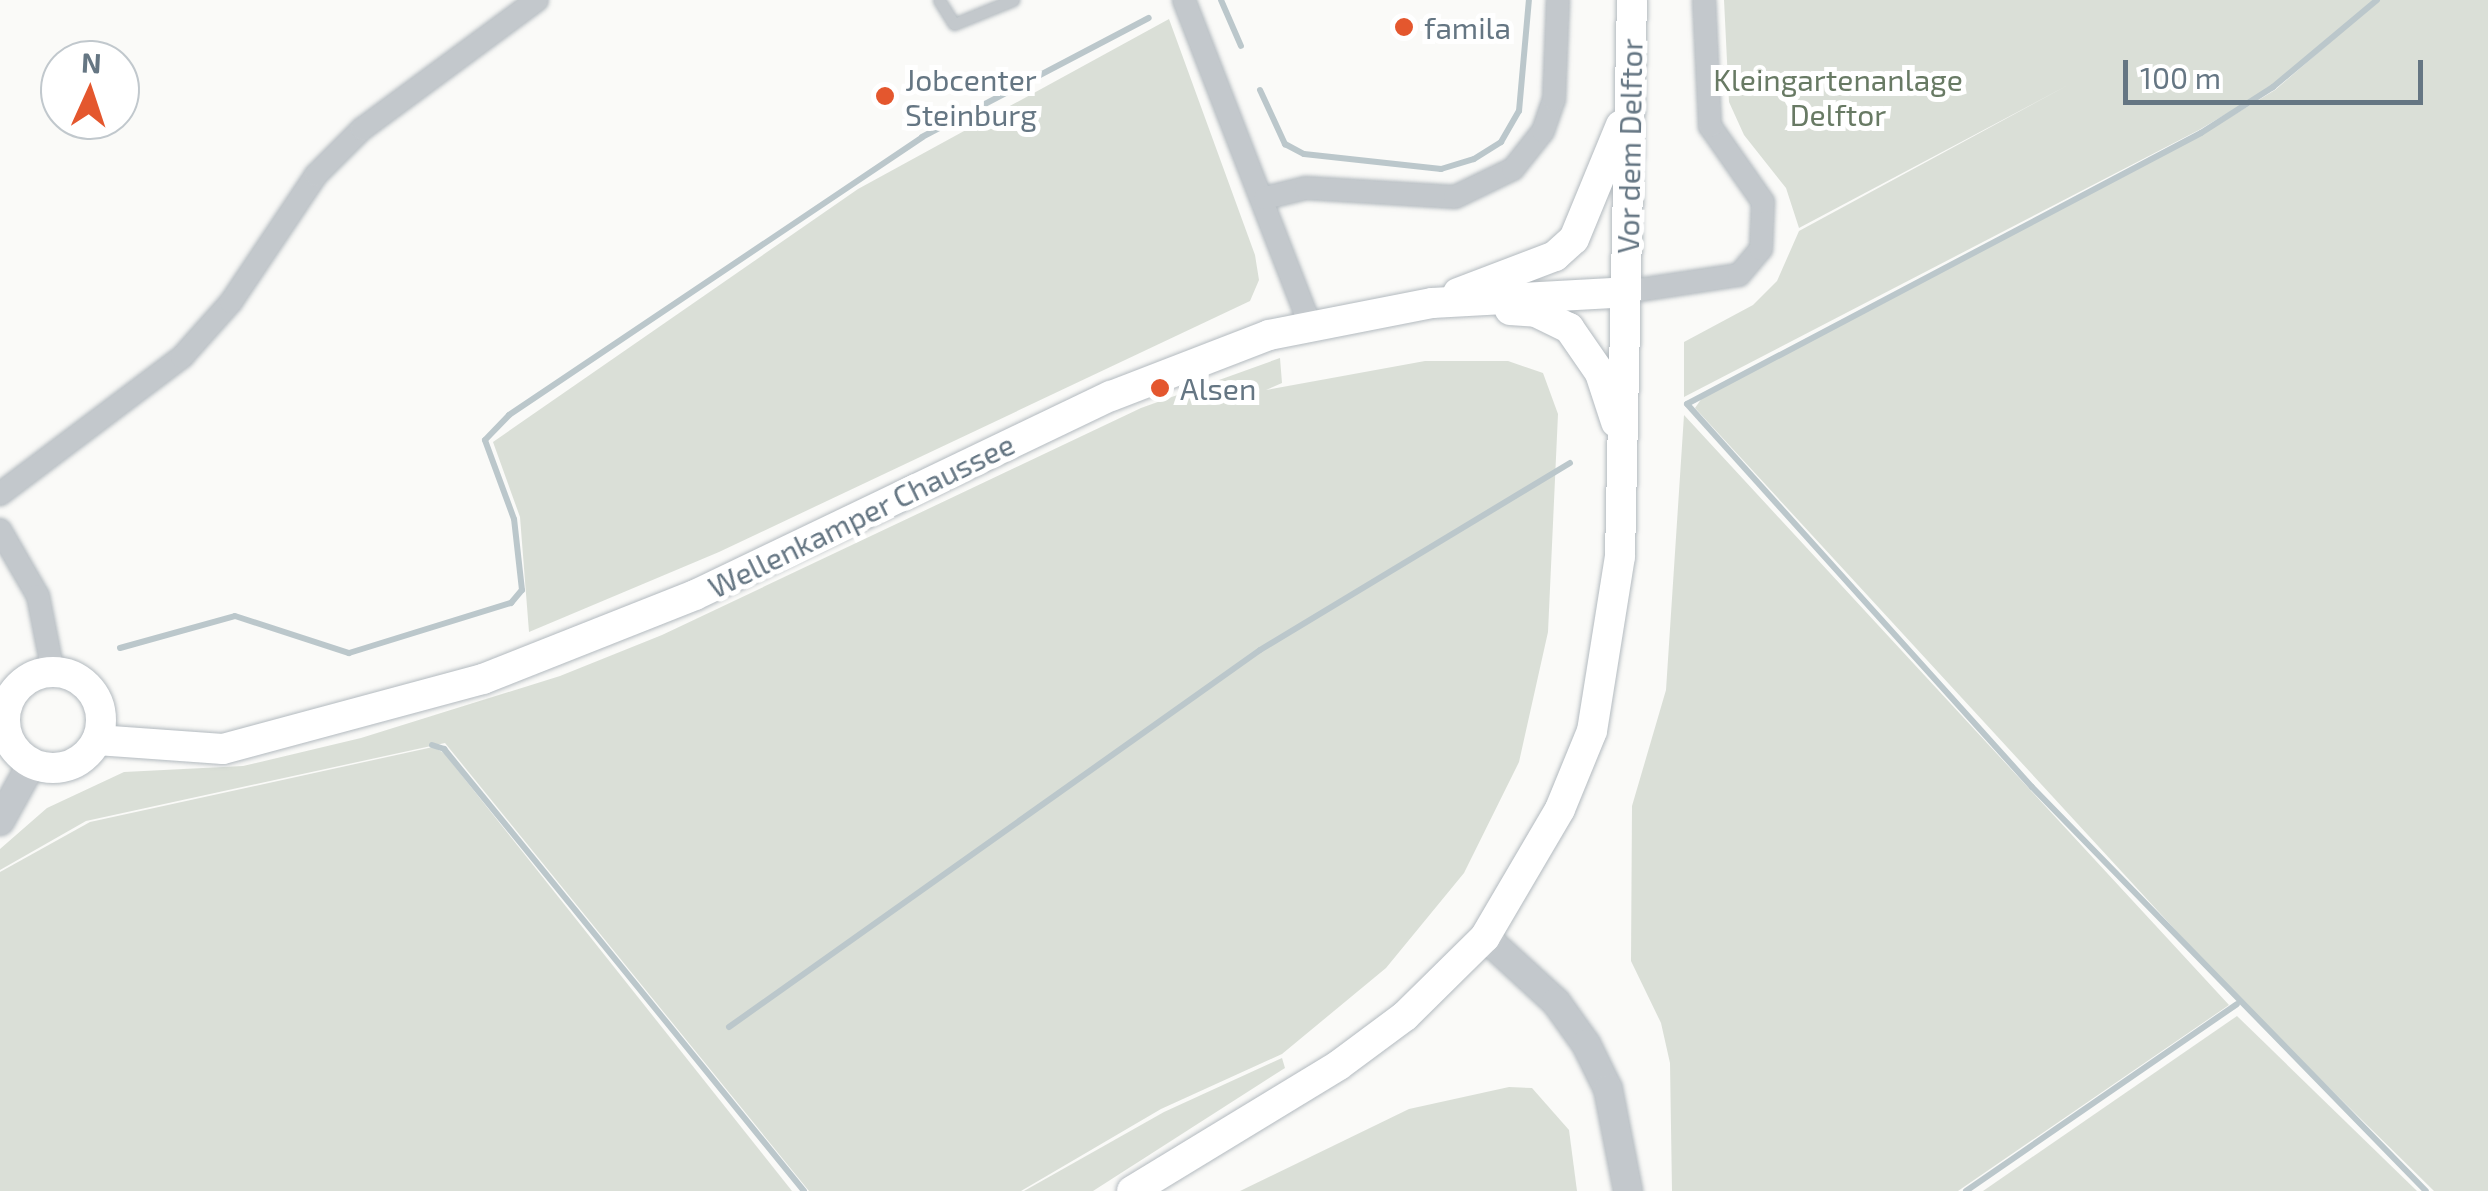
<!DOCTYPE html>
<html>
<head>
<meta charset="utf-8">
<style>
	body { margin:0 }
	#map { position:relative; width:2488px; height:1191px; overflow:hidden; background:#fafaf8; font-family:"Exo 2",sans-serif }
	div>[style] { position:absolute }
	.green>* { inset:0; background:#dadfd7 }
	.stream>* { height:6px; margin:-3px; padding:0 3px; transform-origin:3px; border-radius:3px; background:#bbc7cb }
	.roads { filter:drop-shadow(0 0 2px #b3babf) drop-shadow(0 0 2px #b3babf) }
	.service>* { height:11px; margin:-5.5px; padding:0 5.5px; transform-origin:5.5px; border-radius:5.5px; background:#c3c8cc }
	.minor>* { height:22px; margin:-11px; padding:0 11px; transform-origin:11px; border-radius:11px; background:#c3c8cc }
	.tertiary>* { height:28px; margin:-14px; padding:0 14px; transform-origin:14px; border-radius:14px; background:#c3c8cc }
	.secondary>* { height:30px; margin:-15px; padding:0 15px; transform-origin:15px; border-radius:15px; background:#fff }
	.secondary>.ring { margin:-15px; padding:0; box-sizing:content-box; background:none; border:30px solid #fff; border-radius:50% }
	.dots>* { width:28px; height:28px; translate:-50% -50%; box-sizing:border-box; border:5px solid #fff; border-radius:50% }
	span { translate:-50% -50%; white-space:nowrap; text-align:center; line-height:1.15; -webkit-text-stroke:10px #fff; paint-order:stroke }
	.poi-label { font-size:30px; color:#657683 }
	.left { translate:0 -50%; text-align:left }
	.park-label { font-size:30px; color:#687a64 }
	.street-label { font-size:30px; color:#657683 }
	.north { position:absolute; left:40px; top:40px; width:100px; height:100px; box-sizing:border-box; background:#fff; border:2px solid #c1c8cd; border-radius:50%; rotate:3deg; font-size:28px; font-weight:700; line-height:40px; text-align:center; color:#657683 }
	.north::after { content:''; display:block; margin:auto; width:35px; height:45px; background:#e4572e; clip-path:polygon(50% 0,100% 100%,50% 72%,0 100%) }
	.scale { position:absolute; left:2123px; top:60px; width:300px; height:45px; box-sizing:border-box; border:5px solid #657683; border-top:0; padding-left:12px; font-size:30px; line-height:35px; white-space:nowrap; color:#657683; -webkit-text-stroke:8px #fff; paint-order:stroke }
</style>
</head>
<body>
<div id="map">
	<div class="green">
		<div style="clip-path:polygon(1724px 0,2374px 0,2273px 86px,2199px 130px,1684px 397px,1684px 342px,1753px 305px,1777px 281px,1799px 231px,2070px 84px,1799px 228px,1786px 188px,1744px 135px,1729px 102px)"></div>
		<div style="clip-path:polygon(2379px 0,2488px 0,2488px 1191px,2434px 1191px,2238px 998px,1695px 408px,1702px 398px,2201px 135px,2275px 90px)"></div>
		<div style="clip-path:polygon(1169px 19px,1255px 255px,1259px 280px,1250px 301px,719px 552px,529px 632px,520px 517px,493px 442px,858px 189px)"></div>
		<div style="clip-path:polygon(1280px 358px,1282px 383px,1266px 390px,1425px 361px,1508px 361px,1543px 373px,1558px 414px,1548px 632px,1519px 762px,1464px 873px,1386px 968px,1282px 1054px,1161px 1109px,1021px 1191px,809px 1191px,445px 743px,86px 821px,0 870px,0 849px,47px 808px,124px 772px,243px 766px,361px 738px,560px 676px,662px 635px,1141px 408px)"></div>
		<div style="clip-path:polygon(1684px 415px,2229px 1005px,1958px 1191px,1672px 1191px,1670px 1063px,1661px 1023px,1631px 961px,1632px 806px,1666px 690px)"></div>
		<div style="clip-path:polygon(433px 747px,444px 753px,792px 1191px,0 1191px,0 872px,90px 822px)"></div>
		<div style="clip-path:polygon(2237px 1016px,2417px 1191px,1983px 1191px)"></div>
		<div style="clip-path:polygon(1282px 1058px,1285px 1068px,1093px 1191px,1024px 1191px,1164px 1112px)"></div>
		<div style="clip-path:polygon(1509px 1087px,1532px 1088px,1569px 1130px,1577px 1191px,1240px 1191px,1409px 1109px)"></div>
	</div>
	<div class="stream">
		<div style="left:1221px;top:0;width:50px;rotate:66.5deg"></div>
		<div style="left:2377px;top:0;width:136px;rotate:140.1deg"></div>
		<div style="left:2273px;top:87px;width:85px;rotate:147.4deg"></div>
		<div style="left:2201px;top:133px;width:581px;rotate:152.2deg"></div>
		<div style="left:1687px;top:404px;width:515px;rotate:47.99deg"></div>
		<div style="left:2032px;top:787px;width:564px;rotate:45.72deg"></div>
		<div style="left:1260px;top:90px;width:60px;rotate:65.2deg"></div>
		<div style="left:1285px;top:144px;width:21px;rotate:28deg"></div>
		<div style="left:1304px;top:154px;width:138px;rotate:6.2deg"></div>
		<div style="left:1441px;top:169px;width:34px;rotate:-17deg"></div>
		<div style="left:1474px;top:159px;width:32px;rotate:-32deg"></div>
		<div style="left:1501px;top:142px;width:36px;rotate:-60deg"></div>
		<div style="left:1519px;top:111px;width:111px;rotate:-84.9deg"></div>
		<div style="left:120px;top:648px;width:119px;rotate:-15.5deg"></div>
		<div style="left:235px;top:616px;width:120px;rotate:18deg"></div>
		<div style="left:349px;top:653px;width:170px;rotate:-17.2deg"></div>
		<div style="left:511px;top:603px;width:17px;rotate:-50deg"></div>
		<div style="left:522px;top:590px;width:71px;rotate:-96.4deg"></div>
		<div style="left:514px;top:519px;width:84px;rotate:-110.2deg"></div>
		<div style="left:485px;top:440px;width:35px;rotate:-46deg"></div>
		<div style="left:509px;top:415px;width:498px;rotate:-33.9deg"></div>
		<div style="left:922px;top:137px;width:256px;rotate:-27.7deg"></div>
		<div style="left:432px;top:745px;width:13px;rotate:18deg"></div>
		<div style="left:444px;top:749px;width:570px;rotate:50.84deg"></div>
		<div style="left:729px;top:1027px;width:651px;rotate:-35.37deg"></div>
		<div style="left:1260px;top:650px;width:362px;rotate:-31.1deg"></div>
		<div style="left:1966px;top:1191px;width:329px;rotate:-34.6deg"></div>
	</div>
	<div class="roads">
		<div class="service">
			<div style="left:939px;top:0;width:28px;rotate:58deg"></div>
			<div style="left:954px;top:24px;width:64px;rotate:-22.1deg"></div>
		</div>
		<div class="minor">
			<div style="left:1184px;top:0;width:346px;rotate:68.8deg"></div>
			<div style="left:1265px;top:198px;width:42px;rotate:-13.7deg"></div>
			<div style="left:1306px;top:188px;width:149px;rotate:3.5deg"></div>
			<div style="left:1455px;top:197px;width:64px;rotate:-25.8deg"></div>
			<div style="left:1513px;top:169px;width:48px;rotate:-51.7deg"></div>
			<div style="left:1543px;top:131px;width:34px;rotate:-71deg"></div>
			<div style="left:1554px;top:99px;width:99px;rotate:-87.7deg"></div>
			<div style="left:1626px;top:292px;width:114px;rotate:-8.6deg"></div>
			<div style="left:1739px;top:275px;width:34px;rotate:-50deg"></div>
			<div style="left:1761px;top:249px;width:47px;rotate:-87.6deg"></div>
			<div style="left:1763px;top:202px;width:93px;rotate:-124.9deg"></div>
			<div style="left:1710px;top:126px;width:126px;rotate:-92.7deg"></div>
			<div style="left:0;top:494px;width:228px;rotate:-37deg"></div>
			<div style="left:182px;top:357px;width:74px;rotate:-48.3deg"></div>
			<div style="left:231px;top:302px;width:153px;rotate:-56.2deg"></div>
			<div style="left:316px;top:175px;width:65px;rotate:-45deg"></div>
			<div style="left:362px;top:129px;width:217px;rotate:-36.4deg"></div>
			<div style="left:0;top:530px;width:76px;rotate:60.1deg"></div>
			<div style="left:38px;top:596px;width:77px;rotate:78.8deg"></div>
		</div>
		<div class="tertiary">
			<div style="left:0;top:821px;width:66px;rotate:-61.1deg"></div>
			<div style="left:1485px;top:937px;width:96px;rotate:42.5deg"></div>
			<div style="left:1556px;top:1002px;width:52px;rotate:54.5deg"></div>
			<div style="left:1586px;top:1044px;width:50px;rotate:63.9deg"></div>
			<div style="left:1608px;top:1089px;width:104px;rotate:78.9deg"></div>
		</div>
		<div class="secondary">
			<div style="left:1458px;top:293px;width:104px;rotate:-20.9deg"></div>
			<div style="left:1555px;top:256px;width:25px;rotate:-42deg"></div>
			<div style="left:1574px;top:239px;width:123px;rotate:-67.6deg"></div>
			<div style="left:1510px;top:310px;width:26px;rotate:4deg"></div>
			<div style="left:1536px;top:312px;width:37px;rotate:26deg"></div>
			<div style="left:1569px;top:328px;width:55px;rotate:55.4deg"></div>
			<div style="left:1600px;top:373px;width:52px;rotate:71.9deg"></div>
			<div class="ring" style="left:5px;top:672px;width:66px;height:66px"></div>
			<div style="left:97px;top:740px;width:126px;rotate:4.1deg"></div>
			<div style="left:223px;top:749px;width:269px;rotate:-15.1deg"></div>
			<div style="left:483px;top:679px;width:228px;rotate:-21.6deg"></div>
			<div style="left:695px;top:595px;width:461px;rotate:-25.6deg"></div>
			<div style="left:1111px;top:396px;width:169px;rotate:-21.1deg"></div>
			<div style="left:1269px;top:335px;width:166px;rotate:-11.1deg"></div>
			<div style="left:1432px;top:303px;width:194px;rotate:-3.2deg"></div>
			<div style="left:1132px;top:1191px;width:242px;rotate:-31.3deg"></div>
			<div style="left:1339px;top:1065px;width:82px;rotate:-36.6deg"></div>
			<div style="left:1405px;top:1016px;width:112px;rotate:-44.6deg"></div>
			<div style="left:1485px;top:937px;width:148px;rotate:-59.6deg"></div>
			<div style="left:1560px;top:809px;width:84px;rotate:-67.7deg"></div>
			<div style="left:1592px;top:731px;width:176px;rotate:-80.9deg"></div>
			<div style="left:1620px;top:557px;width:557px;rotate:-88.77deg"></div>
		</div>
	</div>
	<div class="dots">
		<div style="left:1404px;top:27px;background:#e4572e"></div>
		<div style="left:885px;top:96px;background:#e4572e"></div>
		<div style="left:1160px;top:388px;background:#e4572e"></div>
	</div>
	<div class="poi-label">
		<span class="left" style="left:1424px;top:27px">famila</span>
		<span class="left" style="left:905px;top:96px">Jobcenter<br>Steinburg</span>
		<span class="left" style="left:1180px;top:388px">Alsen</span>
	</div>
	<div class="park-label">
		<span style="left:1838px;top:96px">Kleingartenanlage<br>Delftor</span>
	</div>
	<div class="street-label">
		<span style="left:1629px;top:146px;rotate:-89deg">Vor dem Delftor</span>
		<span style="left:861px;top:515px;rotate:-26deg">Wellenkamper Chaussee</span>
	</div>
	<div class="north">N</div>
	<div class="scale">100 m</div>
</div>
</body>
</html>
